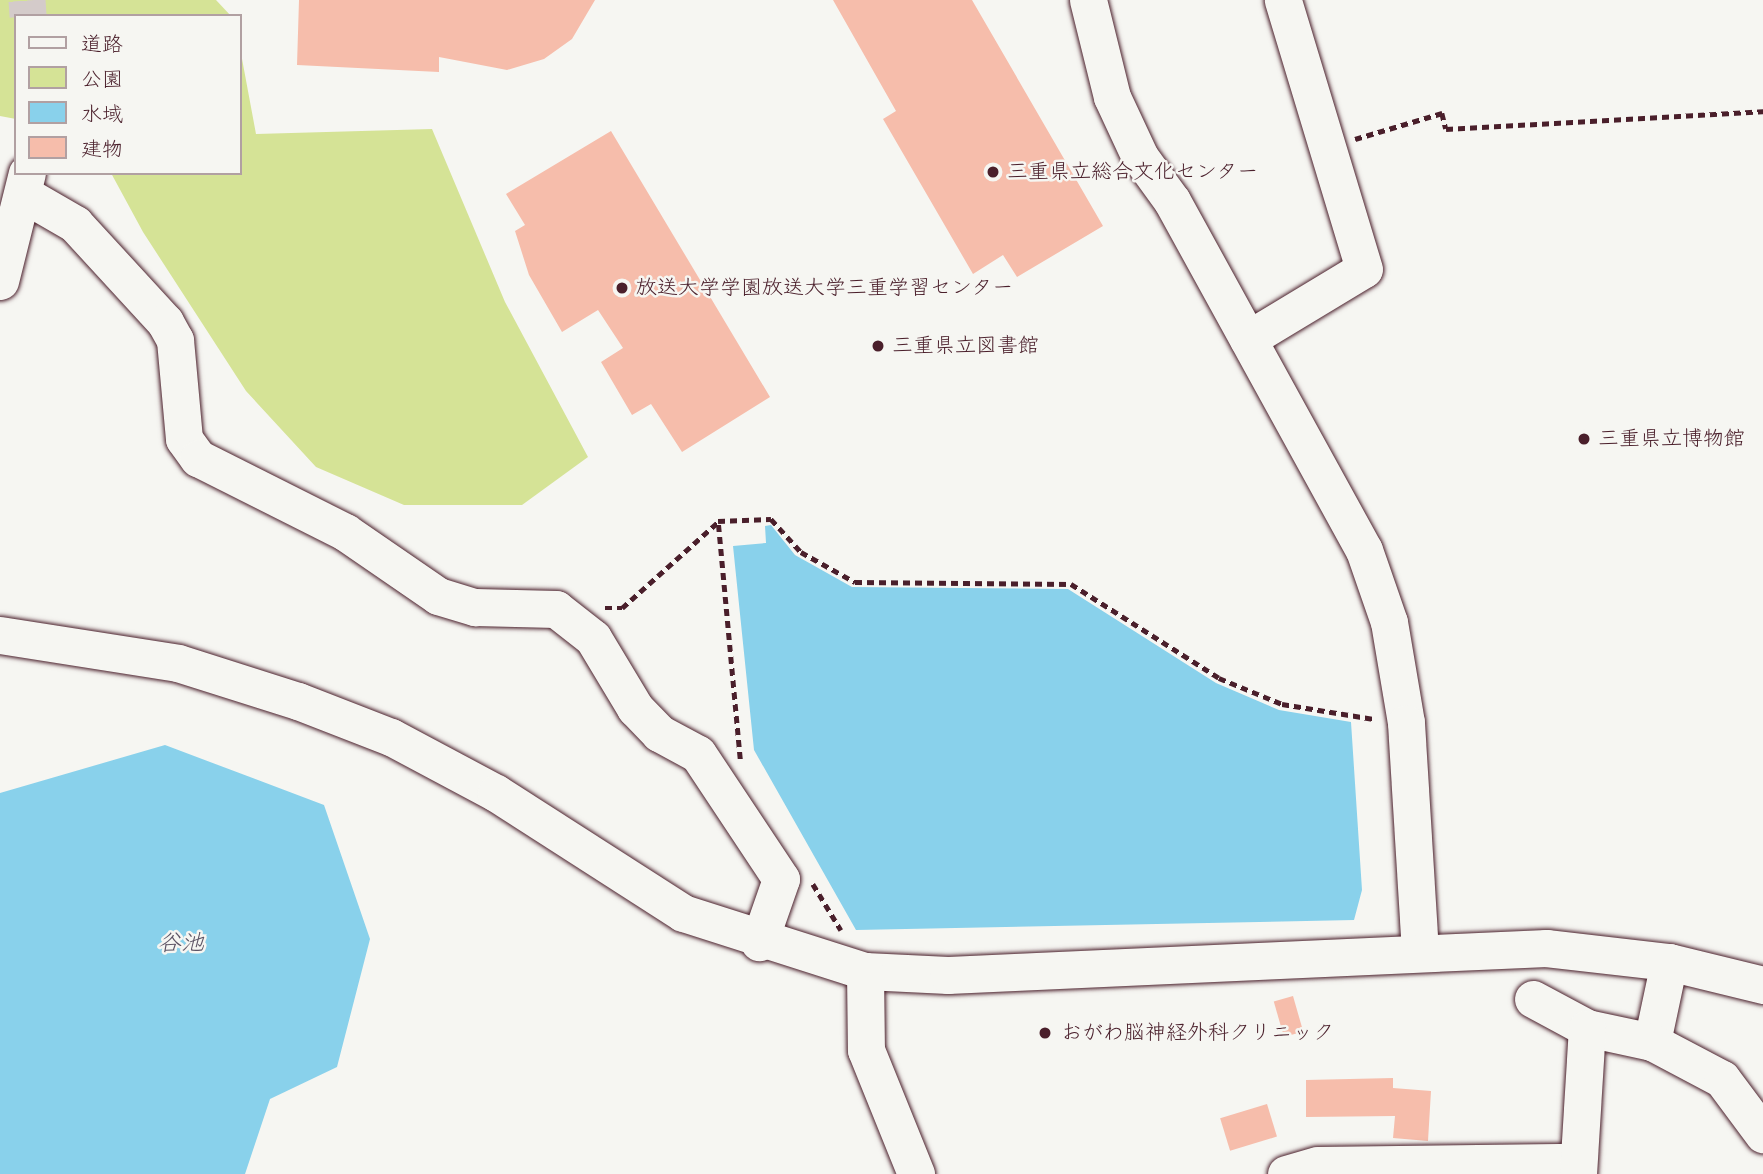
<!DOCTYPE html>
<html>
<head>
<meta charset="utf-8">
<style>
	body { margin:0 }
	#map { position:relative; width:1763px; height:1174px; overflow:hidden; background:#f6f6f2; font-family:Pangolin,"Klee One",sans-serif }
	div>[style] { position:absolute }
	.green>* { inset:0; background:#d5e396 }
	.water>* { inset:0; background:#89d1eb }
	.building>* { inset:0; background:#f6bdab; transform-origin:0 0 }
	.minor-tunnel>* { height:37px; margin-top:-18.5px; transform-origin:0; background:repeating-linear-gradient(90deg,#d4cbca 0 37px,transparent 0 55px) }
	.path>* { height:4.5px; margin-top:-2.25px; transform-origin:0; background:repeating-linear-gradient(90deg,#4a1f2b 0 7px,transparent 0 12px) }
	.roads { filter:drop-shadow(0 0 2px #4a1f2b) drop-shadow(0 0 2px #4a1f2b) }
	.minor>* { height:37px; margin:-18.5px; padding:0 18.5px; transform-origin:18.5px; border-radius:18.5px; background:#f6f6f2 }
	.dots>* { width:19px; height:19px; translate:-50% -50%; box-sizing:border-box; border:4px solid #f6f6f2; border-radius:50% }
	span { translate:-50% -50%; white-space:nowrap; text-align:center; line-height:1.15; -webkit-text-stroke:5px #f6f6f2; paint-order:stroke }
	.poi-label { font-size:21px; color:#4a1f2b }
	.left { translate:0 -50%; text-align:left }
	.water-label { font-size:23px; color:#5d5465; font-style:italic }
	.legend { position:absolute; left:14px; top:14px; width:228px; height:161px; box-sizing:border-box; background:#f6f6f2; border:2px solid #b1a0a2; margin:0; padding:9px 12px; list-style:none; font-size:21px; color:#4a1f2b }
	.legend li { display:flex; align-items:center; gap:14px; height:35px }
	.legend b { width:35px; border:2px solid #b1a0a2 }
</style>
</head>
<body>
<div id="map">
	<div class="green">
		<div style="clip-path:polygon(0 0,216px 0,231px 16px,16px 16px,16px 119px,0 116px)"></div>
		<div style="clip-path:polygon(240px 48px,256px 134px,432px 129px,505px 302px,588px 457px,522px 505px,404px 505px,316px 467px,246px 391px,143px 232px,111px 173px,240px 173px)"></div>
	</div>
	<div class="water">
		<div style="clip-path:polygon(771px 525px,795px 555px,852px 587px,1068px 589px,1216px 683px,1279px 710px,1351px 722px,1362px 890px,1354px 920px,856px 930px,754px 750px,733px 546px,766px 543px,765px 526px)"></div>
		<div style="clip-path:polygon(165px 745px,324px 805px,370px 939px,337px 1067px,270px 1099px,245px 1174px,0 1174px,0 793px)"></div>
	</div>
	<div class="building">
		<div style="clip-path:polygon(299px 0,595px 0,572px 39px,544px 59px,507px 70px,439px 57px,439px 72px,297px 65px)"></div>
		<div style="clip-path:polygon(833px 0,972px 0,1103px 226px,1017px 277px,1003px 255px,973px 274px,883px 119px,896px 111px)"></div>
		<div style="clip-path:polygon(611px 131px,770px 397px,682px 452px,651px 404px,632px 415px,601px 362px,623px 348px,598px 310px,562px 332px,529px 275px,515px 231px,525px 225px,506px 194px)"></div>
		<div style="left:1293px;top:996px;width:37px;height:20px;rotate:74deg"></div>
		<div style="clip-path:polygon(1393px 1078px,1393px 1088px,1431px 1091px,1428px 1141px,1393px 1138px,1395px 1116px,1306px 1117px,1306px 1080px)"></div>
		<div style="left:1267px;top:1104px;width:34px;height:49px;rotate:73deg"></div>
	</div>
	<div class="minor-tunnel">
		<div style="left:27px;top:0;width:16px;rotate:86deg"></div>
	</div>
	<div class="path">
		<div style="left:1355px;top:139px;width:91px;rotate:-16.6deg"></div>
		<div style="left:1442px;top:113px;width:16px;rotate:76deg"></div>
		<div style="left:1446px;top:129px;width:318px;rotate:-3.2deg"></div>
		<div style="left:605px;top:608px;width:17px"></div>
		<div style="left:622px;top:608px;width:129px;rotate:-41.9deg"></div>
		<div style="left:740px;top:759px;width:239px;rotate:-95.3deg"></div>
		<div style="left:718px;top:521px;width:53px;rotate:-2.2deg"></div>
		<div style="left:771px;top:519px;width:45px;rotate:47.7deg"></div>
		<div style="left:801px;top:552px;width:62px;rotate:29.1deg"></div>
		<div style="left:855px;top:582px;width:216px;rotate:0.5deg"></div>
		<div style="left:1071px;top:584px;width:175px;rotate:32.4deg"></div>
		<div style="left:1219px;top:678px;width:68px;rotate:22.4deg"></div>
		<div style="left:1282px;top:704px;width:93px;rotate:9.3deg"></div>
		<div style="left:813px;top:884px;width:54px;rotate:58.7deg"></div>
	</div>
	<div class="roads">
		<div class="minor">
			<div style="left:1088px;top:0;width:100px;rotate:76.1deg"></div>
			<div style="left:1112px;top:97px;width:66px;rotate:65deg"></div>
			<div style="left:1140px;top:157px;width:54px;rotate:54deg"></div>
			<div style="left:1172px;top:201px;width:398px;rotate:61.2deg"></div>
			<div style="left:1364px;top:550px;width:76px;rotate:70.9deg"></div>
			<div style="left:1389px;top:622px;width:102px;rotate:80.4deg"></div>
			<div style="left:1406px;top:723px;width:229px;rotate:86.5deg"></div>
			<div style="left:25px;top:195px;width:58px;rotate:30.1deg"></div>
			<div style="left:75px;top:224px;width:133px;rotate:47.4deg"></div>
			<div style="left:165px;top:322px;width:21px;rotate:61deg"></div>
			<div style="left:175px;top:340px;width:99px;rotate:84.8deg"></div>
			<div style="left:184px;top:439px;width:24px;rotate:54deg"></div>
			<div style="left:198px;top:458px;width:165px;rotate:26.7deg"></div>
			<div style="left:345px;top:532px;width:113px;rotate:34.5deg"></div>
			<div style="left:438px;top:596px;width:39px;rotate:17deg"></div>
			<div style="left:475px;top:607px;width:81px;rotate:1.4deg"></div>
			<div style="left:556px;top:609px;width:47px;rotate:38.1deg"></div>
			<div style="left:593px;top:638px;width:82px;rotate:59deg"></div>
			<div style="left:635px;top:708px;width:35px;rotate:46deg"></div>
			<div style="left:659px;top:733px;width:44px;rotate:28.3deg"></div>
			<div style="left:698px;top:754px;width:150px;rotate:56.4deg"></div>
			<div style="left:781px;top:879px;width:67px;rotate:109.2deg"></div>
			<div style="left:0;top:281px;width:111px;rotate:-76deg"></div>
			<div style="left:1248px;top:339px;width:135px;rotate:-31.1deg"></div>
			<div style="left:1364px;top:269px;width:281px;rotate:-106.8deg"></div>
			<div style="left:0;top:635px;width:180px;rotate:8.9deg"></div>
			<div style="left:178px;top:663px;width:126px;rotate:17.6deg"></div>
			<div style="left:298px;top:701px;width:100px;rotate:21.2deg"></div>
			<div style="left:391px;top:737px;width:119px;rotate:28.1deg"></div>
			<div style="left:496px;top:793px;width:222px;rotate:32.7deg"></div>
			<div style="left:683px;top:913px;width:191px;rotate:17.7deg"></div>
			<div style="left:865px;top:971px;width:83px;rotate:2.8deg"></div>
			<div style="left:948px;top:975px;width:599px;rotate:-2.59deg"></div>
			<div style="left:1546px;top:948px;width:124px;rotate:6.5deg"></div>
			<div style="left:1669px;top:962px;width:97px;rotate:13.7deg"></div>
			<div style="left:1669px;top:962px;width:82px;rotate:102deg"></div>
			<div style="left:1652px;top:1042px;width:79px;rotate:27.9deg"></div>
			<div style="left:1722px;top:1079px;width:69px;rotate:53.3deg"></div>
			<div style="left:865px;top:971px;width:79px;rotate:89.3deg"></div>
			<div style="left:866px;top:1050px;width:134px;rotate:68deg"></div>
			<div style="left:1533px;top:999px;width:61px;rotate:28.2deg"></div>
			<div style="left:1587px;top:1028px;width:66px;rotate:12.2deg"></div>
			<div style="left:1286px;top:1174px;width:33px;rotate:-16deg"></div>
			<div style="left:1318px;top:1165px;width:260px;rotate:-0.7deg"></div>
			<div style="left:1578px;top:1174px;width:146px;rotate:-86.5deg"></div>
		</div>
	</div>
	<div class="dots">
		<div style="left:993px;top:172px;background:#4a1f2b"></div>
		<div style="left:622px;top:288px;background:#4a1f2b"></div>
		<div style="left:878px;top:346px;background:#4a1f2b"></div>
		<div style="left:1584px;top:439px;background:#4a1f2b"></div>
		<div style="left:1045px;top:1033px;background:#4a1f2b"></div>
	</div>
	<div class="poi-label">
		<span class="left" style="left:1007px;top:172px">三重県立総合文化センター</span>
		<span class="left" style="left:636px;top:288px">放送大学学園放送大学三重学習センター</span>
		<span class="left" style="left:892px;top:346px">三重県立図書館</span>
		<span class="left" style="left:1598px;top:439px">三重県立博物館</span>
		<span class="left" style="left:1061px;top:1033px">おがわ脳神経外科クリニック</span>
	</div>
	<div class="water-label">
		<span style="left:181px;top:943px">谷池</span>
	</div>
	<ul class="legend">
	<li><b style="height:9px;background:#f6f6f2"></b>道路</li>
	<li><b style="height:19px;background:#d5e396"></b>公園</li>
	<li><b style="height:19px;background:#89d1eb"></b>水域</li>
	<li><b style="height:19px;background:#f6bdab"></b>建物</li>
	</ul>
</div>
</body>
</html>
